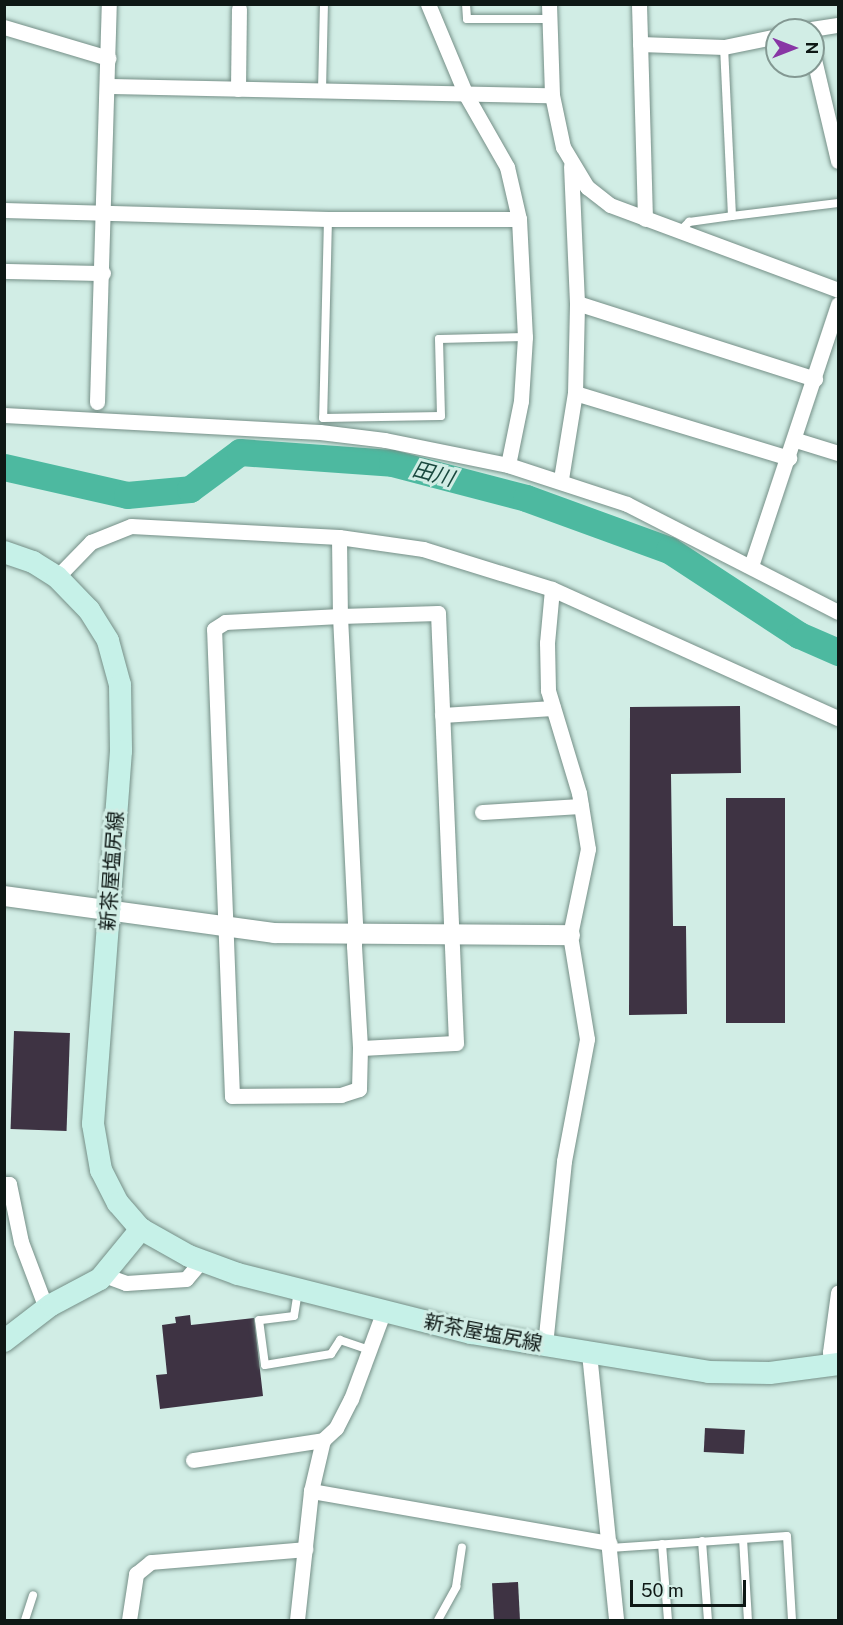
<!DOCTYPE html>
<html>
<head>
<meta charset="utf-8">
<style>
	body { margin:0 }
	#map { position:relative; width:843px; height:1625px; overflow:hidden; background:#d1ede5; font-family:"Public Sans","Noto Sans JP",sans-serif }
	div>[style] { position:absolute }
	.river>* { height:27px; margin:-13.5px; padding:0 13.5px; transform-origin:13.5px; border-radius:13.5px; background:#4db9a0 }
	.building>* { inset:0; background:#3e3343; transform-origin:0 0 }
	.roads { filter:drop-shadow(0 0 2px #758f87) drop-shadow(0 0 2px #758f87) }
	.service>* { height:8px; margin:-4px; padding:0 4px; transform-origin:4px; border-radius:4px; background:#fff }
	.minor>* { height:15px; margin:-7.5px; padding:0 7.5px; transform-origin:7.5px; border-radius:7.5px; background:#fff }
	.tertiary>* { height:20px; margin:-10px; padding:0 10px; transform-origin:10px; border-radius:10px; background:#fff }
	.secondary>* { height:22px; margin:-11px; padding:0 11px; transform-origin:11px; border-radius:11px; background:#c6f1e8 }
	span { translate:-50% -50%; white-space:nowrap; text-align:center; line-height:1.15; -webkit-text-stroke:6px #d1ede5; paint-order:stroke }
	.street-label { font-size:20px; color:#0e1815 }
	.water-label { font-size:21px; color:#19483e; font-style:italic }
	.frame { position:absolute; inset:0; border:6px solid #0e1815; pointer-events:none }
	.north { position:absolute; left:765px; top:18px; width:60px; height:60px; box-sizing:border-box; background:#d1ede5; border:2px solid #839892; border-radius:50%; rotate:90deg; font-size:16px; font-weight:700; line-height:24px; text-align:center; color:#0e1815 }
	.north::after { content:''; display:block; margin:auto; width:21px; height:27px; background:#8836a5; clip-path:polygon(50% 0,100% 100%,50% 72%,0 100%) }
	.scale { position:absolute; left:630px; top:1580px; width:116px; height:27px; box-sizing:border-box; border:3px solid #0e1815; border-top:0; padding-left:8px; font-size:18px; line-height:21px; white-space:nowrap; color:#0e1815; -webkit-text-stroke:4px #d1ede5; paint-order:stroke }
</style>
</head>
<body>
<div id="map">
	<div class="river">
		<div style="left:4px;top:467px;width:126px;rotate:12.8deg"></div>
		<div style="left:127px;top:495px;width:63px;rotate:-5.4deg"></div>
		<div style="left:190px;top:489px;width:62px;rotate:-36.5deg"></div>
		<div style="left:240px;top:452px;width:152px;rotate:4.1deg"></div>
		<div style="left:392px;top:463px;width:138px;rotate:14.6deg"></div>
		<div style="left:526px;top:498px;width:152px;rotate:20deg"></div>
		<div style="left:669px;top:550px;width:155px;rotate:33.2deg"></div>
		<div style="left:799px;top:635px;width:43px;rotate:23.6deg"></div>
	</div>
	<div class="building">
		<div style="clip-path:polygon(740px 706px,741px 773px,671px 774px,673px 926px,686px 926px,687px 1014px,629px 1015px,630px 707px)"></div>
		<div style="left:726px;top:798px;width:59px;height:225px"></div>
		<div style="left:14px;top:1031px;width:56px;height:98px;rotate:2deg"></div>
		<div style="clip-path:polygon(190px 1315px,191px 1325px,254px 1318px,263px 1396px,160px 1409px,156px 1375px,167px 1374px,162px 1325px,176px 1323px,175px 1317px)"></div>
		<div style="left:705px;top:1428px;width:40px;height:24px;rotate:3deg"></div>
		<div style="left:518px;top:1582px;width:38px;height:26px;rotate:87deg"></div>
	</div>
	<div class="roads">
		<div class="service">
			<div style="left:466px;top:4px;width:15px;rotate:86deg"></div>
			<div style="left:467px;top:19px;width:82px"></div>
			<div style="left:322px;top:91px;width:87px;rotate:-88.7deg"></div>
			<div style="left:732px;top:216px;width:107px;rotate:-7deg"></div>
			<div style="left:328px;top:219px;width:199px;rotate:91.4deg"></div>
			<div style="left:323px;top:418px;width:118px;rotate:-1deg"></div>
			<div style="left:441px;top:416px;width:77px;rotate:-91.5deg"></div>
			<div style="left:439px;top:339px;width:86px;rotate:-1.3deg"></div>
			<div style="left:680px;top:231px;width:13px;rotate:-45deg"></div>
			<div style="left:689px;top:222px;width:43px;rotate:-7.9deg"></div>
			<div style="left:732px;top:216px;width:169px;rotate:-92.7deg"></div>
			<div style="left:298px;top:1291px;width:25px;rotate:99deg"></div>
			<div style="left:294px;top:1316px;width:35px;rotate:173deg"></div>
			<div style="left:259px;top:1320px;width:45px;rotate:82.4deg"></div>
			<div style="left:265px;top:1365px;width:67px;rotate:-9.5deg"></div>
			<div style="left:331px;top:1354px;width:17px;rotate:-57deg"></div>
			<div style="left:340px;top:1340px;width:31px;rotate:19deg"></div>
			<div style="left:743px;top:1539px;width:81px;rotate:86.5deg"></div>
			<div style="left:702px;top:1541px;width:79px;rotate:85.7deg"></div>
			<div style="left:662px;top:1544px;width:76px;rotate:85.5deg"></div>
			<div style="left:610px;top:1548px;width:177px;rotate:-3.9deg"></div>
			<div style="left:787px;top:1536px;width:84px;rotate:86.6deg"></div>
			<div style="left:25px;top:1620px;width:26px;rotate:-72deg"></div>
			<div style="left:438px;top:1620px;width:38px;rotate:-61deg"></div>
			<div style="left:456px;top:1587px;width:40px;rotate:-81.5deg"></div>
		</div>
		<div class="minor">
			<div style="left:428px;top:4px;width:99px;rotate:67.3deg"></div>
			<div style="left:466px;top:95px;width:83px;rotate:60.3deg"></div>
			<div style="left:507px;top:167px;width:53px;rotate:77deg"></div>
			<div style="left:519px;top:219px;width:118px;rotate:87.1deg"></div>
			<div style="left:525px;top:337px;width:64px;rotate:93.6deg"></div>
			<div style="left:521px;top:401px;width:65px;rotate:101.5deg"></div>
			<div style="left:549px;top:4px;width:91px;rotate:88.1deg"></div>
			<div style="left:552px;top:95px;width:53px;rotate:78.1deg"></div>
			<div style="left:563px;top:147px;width:47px;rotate:59deg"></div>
			<div style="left:587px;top:187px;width:29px;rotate:38deg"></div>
			<div style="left:610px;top:205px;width:243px;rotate:20.4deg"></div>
			<div style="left:639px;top:4px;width:215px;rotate:88.4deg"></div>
			<div style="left:4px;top:27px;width:109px;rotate:16.6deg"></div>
			<div style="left:805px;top:30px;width:33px;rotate:-9deg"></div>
			<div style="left:640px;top:44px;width:84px;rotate:2deg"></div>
			<div style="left:724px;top:47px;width:54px;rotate:-11.7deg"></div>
			<div style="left:813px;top:55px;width:109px;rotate:76.7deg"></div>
			<div style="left:107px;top:86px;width:445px;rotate:1.2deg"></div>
			<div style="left:238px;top:89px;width:80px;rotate:-89.3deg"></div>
			<div style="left:4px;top:210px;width:324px;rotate:1.6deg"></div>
			<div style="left:328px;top:219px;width:191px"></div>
			<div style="left:4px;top:271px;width:99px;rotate:1.2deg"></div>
			<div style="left:577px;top:303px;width:250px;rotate:17.7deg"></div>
			<div style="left:575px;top:393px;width:224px;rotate:16.9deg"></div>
			<div style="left:97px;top:402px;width:398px;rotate:-88.3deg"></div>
			<div style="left:4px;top:415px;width:316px;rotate:3.1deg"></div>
			<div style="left:320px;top:432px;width:65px;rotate:7deg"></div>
			<div style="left:385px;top:440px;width:126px;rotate:11.5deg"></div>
			<div style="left:508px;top:465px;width:125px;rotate:18.1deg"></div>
			<div style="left:627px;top:504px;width:237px;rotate:27.1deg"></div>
			<div style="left:796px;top:440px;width:44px;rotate:17.2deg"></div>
			<div style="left:561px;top:479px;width:87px;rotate:-80.8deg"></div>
			<div style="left:575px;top:393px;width:90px;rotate:-88.7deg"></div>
			<div style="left:577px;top:303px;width:137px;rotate:-92.5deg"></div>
			<div style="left:339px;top:537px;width:79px;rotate:89.3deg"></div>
			<div style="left:340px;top:616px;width:310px;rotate:87.2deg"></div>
			<div style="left:355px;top:926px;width:20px;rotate:93deg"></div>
			<div style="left:354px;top:946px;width:102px;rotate:86.6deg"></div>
			<div style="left:360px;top:1048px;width:41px;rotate:91.4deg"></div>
			<div style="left:359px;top:1089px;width:19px;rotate:162deg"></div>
			<div style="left:341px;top:1095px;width:109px;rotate:179.5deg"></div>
			<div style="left:232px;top:1096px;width:467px;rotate:-92.2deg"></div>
			<div style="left:214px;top:629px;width:13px;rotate:-32deg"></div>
			<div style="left:225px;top:622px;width:115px;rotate:-3deg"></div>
			<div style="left:340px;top:616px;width:98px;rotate:-1.8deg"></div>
			<div style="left:438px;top:613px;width:430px;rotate:87.6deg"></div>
			<div style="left:456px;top:1043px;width:96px;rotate:177deg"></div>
			<div style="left:751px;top:566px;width:276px;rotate:-71.6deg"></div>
			<div style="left:57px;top:577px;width:49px;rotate:-45.8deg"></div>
			<div style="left:91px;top:542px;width:43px;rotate:-21.8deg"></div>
			<div style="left:131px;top:526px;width:208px;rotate:3deg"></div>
			<div style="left:339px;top:537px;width:85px;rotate:8.1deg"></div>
			<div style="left:423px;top:549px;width:135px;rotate:17.2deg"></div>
			<div style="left:552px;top:589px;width:314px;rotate:24.3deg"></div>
			<div style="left:442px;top:715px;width:111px;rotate:-3.6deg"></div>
			<div style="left:482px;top:812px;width:99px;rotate:-3.5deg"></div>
			<div style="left:4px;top:1184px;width:5px"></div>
			<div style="left:9px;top:1184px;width:59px;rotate:78.3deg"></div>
			<div style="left:21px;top:1242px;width:71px;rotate:69.3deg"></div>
			<div style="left:104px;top:1275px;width:23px;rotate:20deg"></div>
			<div style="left:126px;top:1283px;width:60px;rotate:-3.8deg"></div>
			<div style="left:186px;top:1279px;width:23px;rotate:-50deg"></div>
			<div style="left:545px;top:1345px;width:185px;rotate:-84.1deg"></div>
			<div style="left:564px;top:1161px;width:124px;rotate:-79.3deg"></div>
			<div style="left:587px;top:1039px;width:105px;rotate:-99.3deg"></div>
			<div style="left:570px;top:935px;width:88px;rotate:-78.2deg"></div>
			<div style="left:588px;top:849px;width:57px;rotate:-99.1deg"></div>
			<div style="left:579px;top:793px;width:108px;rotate:-106.8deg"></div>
			<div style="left:548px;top:690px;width:47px;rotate:-91.2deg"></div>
			<div style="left:547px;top:643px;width:54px;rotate:-84.7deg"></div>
			<div style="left:589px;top:1353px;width:268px;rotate:84.2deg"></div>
			<div style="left:832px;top:1366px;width:14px;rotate:-98deg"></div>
			<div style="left:830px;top:1352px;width:60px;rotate:-82.3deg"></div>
			<div style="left:193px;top:1460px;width:132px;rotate:-8.7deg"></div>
			<div style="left:311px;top:1491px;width:303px;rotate:9.9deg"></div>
			<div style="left:129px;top:1620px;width:47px;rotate:-81.3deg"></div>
			<div style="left:136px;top:1574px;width:19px;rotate:-39deg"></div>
			<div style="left:151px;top:1562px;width:155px;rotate:-4.8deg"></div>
			<div style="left:297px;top:1620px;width:130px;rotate:-83.8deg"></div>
			<div style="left:311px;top:1491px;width:52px;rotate:-76.8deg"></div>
			<div style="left:323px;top:1440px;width:18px;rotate:-43deg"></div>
			<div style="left:336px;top:1428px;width:33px;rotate:-63deg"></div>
			<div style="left:351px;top:1399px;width:92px;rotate:-69.6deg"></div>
		</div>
		<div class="tertiary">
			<div style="left:4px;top:896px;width:273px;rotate:7.8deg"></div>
			<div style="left:274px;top:933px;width:296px;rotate:0.4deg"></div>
		</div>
		<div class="secondary">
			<div style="left:4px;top:552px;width:31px;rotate:19deg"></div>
			<div style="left:33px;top:562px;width:28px;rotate:32deg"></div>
			<div style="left:57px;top:577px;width:46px;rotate:45.9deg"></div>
			<div style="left:89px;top:610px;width:36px;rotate:58deg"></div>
			<div style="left:108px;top:641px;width:46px;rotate:74.7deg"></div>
			<div style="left:120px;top:685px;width:66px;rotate:89.1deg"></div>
			<div style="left:121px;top:751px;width:374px;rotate:94.3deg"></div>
			<div style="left:93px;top:1124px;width:47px;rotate:80.1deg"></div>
			<div style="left:101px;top:1170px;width:37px;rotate:63deg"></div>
			<div style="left:118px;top:1203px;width:35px;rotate:49deg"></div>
			<div style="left:141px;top:1229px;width:55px;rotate:29.4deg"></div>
			<div style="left:189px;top:1256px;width:52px;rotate:20.2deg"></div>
			<div style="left:238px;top:1274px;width:240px;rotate:14.2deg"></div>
			<div style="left:471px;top:1333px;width:241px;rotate:9.3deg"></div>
			<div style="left:709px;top:1372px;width:61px;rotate:0.9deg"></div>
			<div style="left:770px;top:1373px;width:69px;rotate:-7.5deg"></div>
			<div style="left:4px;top:1341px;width:59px;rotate:-37.5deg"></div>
			<div style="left:51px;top:1305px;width:55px;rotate:-28deg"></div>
			<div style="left:100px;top:1279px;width:65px;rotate:-50.6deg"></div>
		</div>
	</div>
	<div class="street-label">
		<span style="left:112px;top:871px;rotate:-86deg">新茶屋塩尻線</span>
		<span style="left:483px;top:1333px;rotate:11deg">新茶屋塩尻線</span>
	</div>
	<div class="water-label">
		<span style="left:433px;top:474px;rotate:15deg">田川</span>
	</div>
	<div class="frame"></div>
	<div class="north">N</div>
	<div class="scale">50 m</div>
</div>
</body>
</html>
